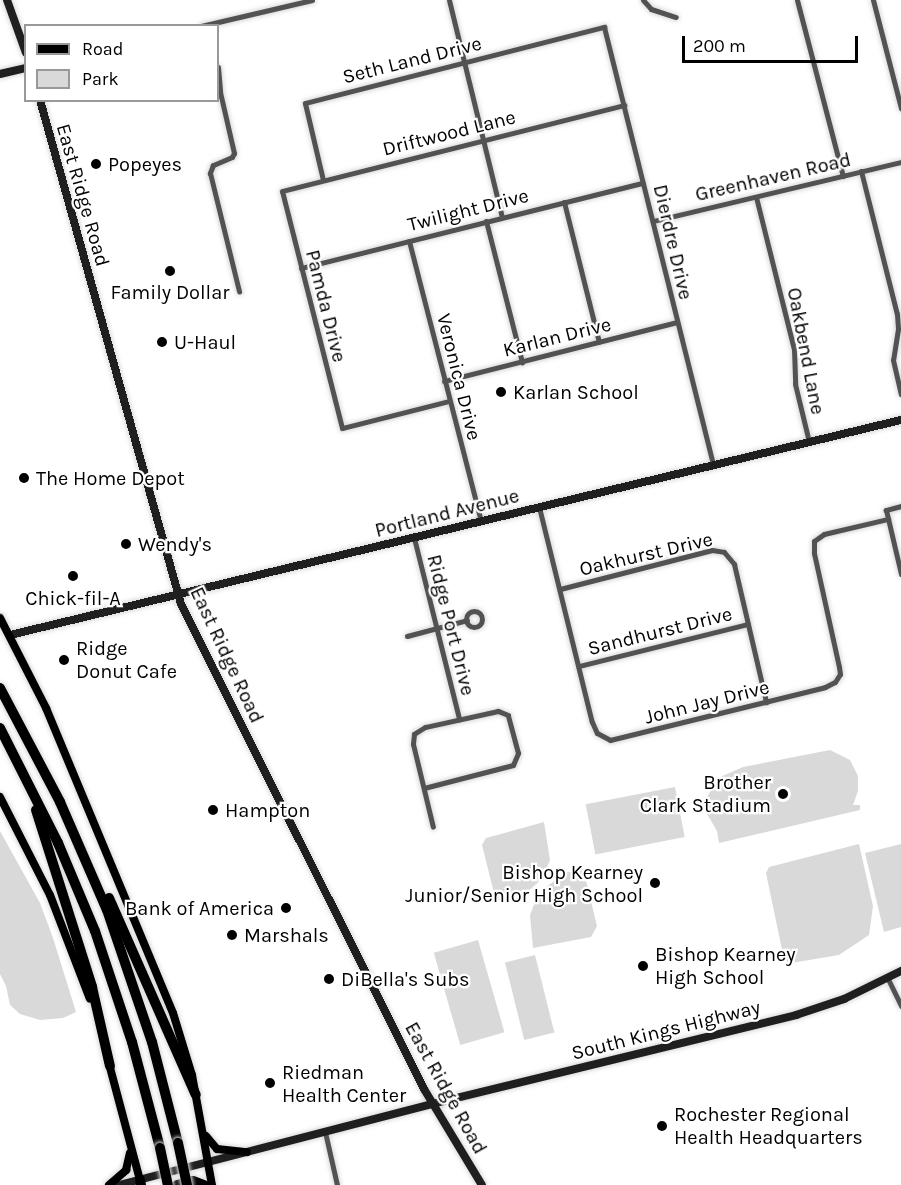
<!DOCTYPE html>
<html>
<head>
<meta charset="utf-8">
<style>
	body { margin:0 }
	#map { position:relative; width:901px; height:1185px; overflow:hidden; background:#fff; font-family:Karla,sans-serif }
	div>[style] { position:absolute }
	.green>* { inset:0; background:#d9d9d9; transform-origin:0 0 }
	.roads { filter:drop-shadow(0 0 2px #dbdbdb) drop-shadow(0 0 2px #dbdbdb) }
	.minor>* { height:5px; margin:-2.5px; padding:0 2.5px; transform-origin:2.5px; border-radius:2.5px; background:#525252 }
	.minor>.ring { margin:-2.5px; padding:0; box-sizing:content-box; background:none; border:5px solid #525252; border-radius:50% }
	.secondary>* { height:8px; margin:-4px; padding:0 4px; transform-origin:4px; border-radius:4px; background:#1f1f1f }
	.primary>* { height:8px; margin:-4px; padding:0 4px; transform-origin:4px; border-radius:4px; background:#000 }
	.motorway>* { height:10px; margin:-5px; padding:0 5px; transform-origin:5px; border-radius:5px; background:#000 }
	.bridges { filter:drop-shadow(0 0 2px #dbdbdb) drop-shadow(0 0 2px #dbdbdb) }
	.motorway-bridge>* { height:10px; margin:-5px; padding:0 5px; transform-origin:5px; border-radius:5px; background:#000 }
	.dots>* { width:16px; height:16px; translate:-50% -50%; box-sizing:border-box; border:3px solid #fff; border-radius:50% }
	span { translate:-50% -50%; white-space:nowrap; text-align:center; line-height:1.15; -webkit-text-stroke:4.5px #fff; paint-order:stroke }
	.street-label { font-size:20px; color:#000 }
	.poi-label { font-size:20px; color:#000 }
	.left { translate:0 -50%; text-align:left }
	.right { translate:-100% -50%; text-align:right }
	.legend { position:absolute; left:24px; top:24px; width:195px; height:78px; box-sizing:border-box; background:#fff; border:2px solid #999; margin:0; padding:8px 10px; list-style:none; font-size:18px; color:#000 }
	.legend li { display:flex; align-items:center; gap:12px; height:30px }
	.legend b { width:30px; border:2px solid #999 }
	.scale { position:absolute; left:682px; top:36px; width:176px; height:27px; box-sizing:border-box; border:3px solid #000; border-top:0; padding-left:8px; font-size:18px; line-height:21px; white-space:nowrap; color:#000; -webkit-text-stroke:4px #fff; paint-order:stroke }
</style>
</head>
<body>
<div id="map">
	<div class="green">
		<div style="clip-path:polygon(830px 750px,850px 760px,858px 776px,858px 791px,853px 805px,860px 805px,860px 810px,719px 843px,717px 831px,707px 814px,707px 797px,718px 778px,743px 767px)"></div>
		<div style="left:675px;top:787px;width:51px;height:91px;rotate:79deg"></div>
		<div style="clip-path:polygon(544px 822px,550px 860px,542px 879px,526px 893px,496px 901px,482px 845px,486px 838px)"></div>
		<div style="clip-path:polygon(0 831px,40px 903px,53px 938px,76px 1012px,63px 1018px,40px 1020px,20px 1014px,10px 1005px,6px 986px,0 974px)"></div>
		<div style="clip-path:polygon(859px 844px,873px 906px,869px 935px,839px 955px,785px 964px,766px 873px,769px 867px)"></div>
		<div style="clip-path:polygon(901px 844px,901px 927px,884px 932px,865px 853px)"></div>
		<div style="clip-path:polygon(583px 868px,597px 926px,591px 937px,533px 948px,530px 915px,537px 897px,550px 884px,566px 873px)"></div>
		<div style="left:478px;top:940px;width:96px;height:46px;rotate:74deg"></div>
		<div style="left:535px;top:955px;width:80px;height:31px;rotate:76deg"></div>
	</div>
	<div class="roads">
		<div class="minor">
			<div style="left:449px;top:0;width:223px;rotate:76.3deg"></div>
			<div style="left:643px;top:0;width:12px;rotate:48deg"></div>
			<div style="left:651px;top:9px;width:26px;rotate:18deg"></div>
			<div style="left:797px;top:0;width:182px;rotate:75.4deg"></div>
			<div style="left:873px;top:0;width:112px;rotate:75.5deg"></div>
			<div style="left:201px;top:26px;width:114px;rotate:-13.2deg"></div>
			<div style="left:218px;top:67px;width:25px;rotate:85deg"></div>
			<div style="left:220px;top:92px;width:63px;rotate:77.1deg"></div>
			<div style="left:234px;top:153px;width:4px;rotate:117deg"></div>
			<div style="left:232px;top:157px;width:21px;rotate:157deg"></div>
			<div style="left:213px;top:165px;width:9px;rotate:111deg"></div>
			<div style="left:210px;top:173px;width:122px;rotate:76.2deg"></div>
			<div style="left:861px;top:171px;width:147px;rotate:75.9deg"></div>
			<div style="left:897px;top:314px;width:15px;rotate:86deg"></div>
			<div style="left:898px;top:329px;width:31px;rotate:99deg"></div>
			<div style="left:893px;top:360px;width:35px;rotate:77deg"></div>
			<div style="left:323px;top:180px;width:79px;rotate:-103.2deg"></div>
			<div style="left:305px;top:103px;width:309px;rotate:-14.3deg"></div>
			<div style="left:604px;top:27px;width:451px;rotate:76deg"></div>
			<div style="left:756px;top:197px;width:157px;rotate:76deg"></div>
			<div style="left:794px;top:349px;width:35px;rotate:88deg"></div>
			<div style="left:795px;top:384px;width:60px;rotate:76.4deg"></div>
			<div style="left:564px;top:202px;width:144px;rotate:76deg"></div>
			<div style="left:486px;top:221px;width:146px;rotate:75.7deg"></div>
			<div style="left:653px;top:221px;width:255px;rotate:-13.4deg"></div>
			<div style="left:409px;top:241px;width:289px;rotate:75.6deg"></div>
			<div style="left:301px;top:268px;width:352px;rotate:-14deg"></div>
			<div style="left:444px;top:381px;width:240px;rotate:-14.2deg"></div>
			<div style="left:449px;top:401px;width:110px;rotate:165.8deg"></div>
			<div style="left:342px;top:428px;width:244px;rotate:-104.2deg"></div>
			<div style="left:282px;top:191px;width:353px;rotate:-14.1deg"></div>
			<div style="left:901px;top:506px;width:16px;rotate:165deg"></div>
			<div style="left:886px;top:510px;width:66px;rotate:76.8deg"></div>
			<div style="left:539px;top:507px;width:221px;rotate:76.2deg"></div>
			<div style="left:592px;top:722px;width:12px;rotate:66deg"></div>
			<div style="left:597px;top:733px;width:15px;rotate:28deg"></div>
			<div style="left:610px;top:740px;width:221px;rotate:-13.8deg"></div>
			<div style="left:825px;top:687px;width:11px;rotate:-27deg"></div>
			<div style="left:835px;top:682px;width:9px;rotate:-58deg"></div>
			<div style="left:840px;top:674px;width:7px;rotate:-98deg"></div>
			<div style="left:839px;top:667px;width:117px;rotate:-102.4deg"></div>
			<div style="left:814px;top:553px;width:12px;rotate:-90deg"></div>
			<div style="left:814px;top:541px;width:12px;rotate:-35deg"></div>
			<div style="left:824px;top:534px;width:66px;rotate:-13.2deg"></div>
			<div style="left:414px;top:538px;width:187px;rotate:76deg"></div>
			<div style="left:560px;top:589px;width:157px;rotate:-14.4deg"></div>
			<div style="left:712px;top:550px;width:12px;rotate:9deg"></div>
			<div style="left:724px;top:552px;width:16px;rotate:50deg"></div>
			<div style="left:734px;top:564px;width:142px;rotate:76.9deg"></div>
			<div class="ring" style="left:466px;top:611px;width:11px;height:11px"></div>
			<div style="left:407px;top:636px;width:62px;rotate:-14.9deg"></div>
			<div style="left:579px;top:666px;width:174px;rotate:-14deg"></div>
			<div style="left:424px;top:788px;width:92px;rotate:-14.5deg"></div>
			<div style="left:513px;top:765px;width:13px;rotate:-67deg"></div>
			<div style="left:518px;top:753px;width:39px;rotate:-105deg"></div>
			<div style="left:508px;top:715px;width:11px;rotate:-158deg"></div>
			<div style="left:498px;top:711px;width:75px;rotate:167.6deg"></div>
			<div style="left:425px;top:727px;width:13px;rotate:148deg"></div>
			<div style="left:414px;top:734px;width:10px;rotate:96deg"></div>
			<div style="left:413px;top:744px;width:85px;rotate:76.5deg"></div>
			<div style="left:888px;top:979px;width:30px;rotate:64deg"></div>
			<div style="left:325px;top:1132px;width:54px;rotate:77.2deg"></div>
		</div>
		<div class="secondary">
			<div style="left:7px;top:0;width:56px;rotate:70.3deg"></div>
			<div style="left:0;top:74px;width:27px;rotate:-13deg"></div>
			<div style="left:40px;top:100px;width:523px;rotate:74.37deg"></div>
			<div style="left:181px;top:604px;width:542px;rotate:63.39deg"></div>
			<div style="left:424px;top:1089px;width:112px;rotate:58.9deg"></div>
			<div style="left:10px;top:635px;width:917px;rotate:-13.57deg"></div>
			<div style="left:119px;top:1185px;width:323px;rotate:-14.5deg"></div>
			<div style="left:432px;top:1104px;width:375px;rotate:-13.7deg"></div>
			<div style="left:796px;top:1015px;width:51px;rotate:-18.4deg"></div>
			<div style="left:844px;top:999px;width:64px;rotate:-26.2deg"></div>
		</div>
		<div class="primary">
			<div style="left:0;top:618px;width:101px;rotate:62.9deg"></div>
			<div style="left:46px;top:708px;width:330px;rotate:67.4deg"></div>
			<div style="left:173px;top:1013px;width:65px;rotate:73deg"></div>
			<div style="left:192px;top:1075px;width:112px;rotate:79.7deg"></div>
			<div style="left:0;top:797px;width:110px;rotate:63deg"></div>
			<div style="left:50px;top:895px;width:111px;rotate:69deg"></div>
			<div style="left:108px;top:1060px;width:124px;rotate:75.1deg"></div>
			<div style="left:206px;top:1136px;width:17px;rotate:50deg"></div>
			<div style="left:217px;top:1149px;width:30px;rotate:6deg"></div>
			<div style="left:109px;top:1185px;width:23px;rotate:-41deg"></div>
			<div style="left:126px;top:1170px;width:17px;rotate:-77deg"></div>
		</div>
		<div class="motorway">
			<div style="left:0;top:688px;width:129px;rotate:62.2deg"></div>
			<div style="left:60px;top:802px;width:118px;rotate:66.5deg"></div>
			<div style="left:107px;top:910px;width:139px;rotate:71.2deg"></div>
			<div style="left:152px;top:1042px;width:104px;rotate:75.6deg"></div>
			<div style="left:0;top:728px;width:129px;rotate:63.2deg"></div>
			<div style="left:58px;top:843px;width:95px;rotate:67.2deg"></div>
			<div style="left:95px;top:931px;width:117px;rotate:71.6deg"></div>
			<div style="left:132px;top:1042px;width:110px;rotate:75.2deg"></div>
			<div style="left:36px;top:810px;width:186px;rotate:72.4deg"></div>
			<div style="left:92px;top:987px;width:81px;rotate:77.2deg"></div>
			<div style="left:109px;top:898px;width:215px;rotate:66.2deg"></div>
			<div style="left:140px;top:1180px;width:5px;rotate:79deg"></div>
			<div style="left:177px;top:1185px;width:16px;rotate:-14deg"></div>
			<div style="left:193px;top:1181px;width:12px;rotate:20deg"></div>
		</div>
	</div>
	<div class="bridges">
		<div class="motorway-bridge">
			<div style="left:178px;top:1143px;width:43px;rotate:77.9deg"></div>
			<div style="left:160px;top:1148px;width:38px;rotate:78deg"></div>
		</div>
	</div>
	<div class="dots">
		<div style="left:96px;top:164px;background:#000"></div>
		<div style="left:170px;top:271px;background:#000"></div>
		<div style="left:162px;top:342px;background:#000"></div>
		<div style="left:501px;top:392px;background:#000"></div>
		<div style="left:24px;top:478px;background:#000"></div>
		<div style="left:126px;top:544px;background:#000"></div>
		<div style="left:73px;top:576px;background:#000"></div>
		<div style="left:64px;top:660px;background:#000"></div>
		<div style="left:783px;top:794px;background:#000"></div>
		<div style="left:213px;top:810px;background:#000"></div>
		<div style="left:655px;top:883px;background:#000"></div>
		<div style="left:286px;top:908px;background:#000"></div>
		<div style="left:232px;top:935px;background:#000"></div>
		<div style="left:643px;top:966px;background:#000"></div>
		<div style="left:329px;top:979px;background:#000"></div>
		<div style="left:270px;top:1083px;background:#000"></div>
		<div style="left:662px;top:1126px;background:#000"></div>
	</div>
	<div class="street-label">
		<span style="left:412px;top:60px;rotate:-14deg">Seth Land Drive</span>
		<span style="left:449px;top:133px;rotate:-14deg">Driftwood Lane</span>
		<span style="left:773px;top:177px;rotate:-13deg">Greenhaven Road</span>
		<span style="left:83px;top:195px;rotate:74deg">East Ridge Road</span>
		<span style="left:468px;top:210px;rotate:-14deg">Twilight Drive</span>
		<span style="left:673px;top:242px;rotate:77deg">Dierdre Drive</span>
		<span style="left:326px;top:306px;rotate:76deg">Pamda Drive</span>
		<span style="left:557px;top:337px;rotate:-14deg">Karlan Drive</span>
		<span style="left:806px;top:351px;rotate:79deg">Oakbend Lane</span>
		<span style="left:459px;top:377px;rotate:76deg">Veronica Drive</span>
		<span style="left:447px;top:513px;rotate:-14deg">Portland Avenue</span>
		<span style="left:646px;top:554px;rotate:-13deg">Oakhurst Drive</span>
		<span style="left:451px;top:625px;rotate:76deg">Ridge Port Drive</span>
		<span style="left:660px;top:631px;rotate:-14deg">Sandhurst Drive</span>
		<span style="left:227px;top:655px;rotate:65deg">East Ridge Road</span>
		<span style="left:707px;top:702px;rotate:-14deg">John Jay Drive</span>
		<span style="left:666px;top:1030px;rotate:-14deg">South Kings Highway</span>
		<span style="left:446px;top:1088px;rotate:61deg">East Ridge Road</span>
	</div>
	<div class="poi-label">
		<span class="left" style="left:108px;top:164px">Popeyes</span>
		<span style="left:170px;top:292px">Family Dollar</span>
		<span class="left" style="left:174px;top:342px">U-Haul</span>
		<span class="left" style="left:513px;top:392px">Karlan School</span>
		<span class="left" style="left:36px;top:478px">The Home Depot</span>
		<span class="left" style="left:138px;top:544px">Wendy's</span>
		<span style="left:73px;top:598px">Chick-fil-A</span>
		<span class="left" style="left:76px;top:660px">Ridge<br>Donut Cafe</span>
		<span class="right" style="left:771px;top:794px">Brother<br>Clark Stadium</span>
		<span class="left" style="left:225px;top:810px">Hampton</span>
		<span class="right" style="left:643px;top:884px">Bishop Kearney<br>Junior/Senior High School</span>
		<span class="right" style="left:274px;top:908px">Bank of America</span>
		<span class="left" style="left:244px;top:935px">Marshals</span>
		<span class="left" style="left:655px;top:966px">Bishop Kearney<br>High School</span>
		<span class="left" style="left:341px;top:979px">DiBella's Subs</span>
		<span class="left" style="left:282px;top:1084px">Riedman<br>Health Center</span>
		<span class="left" style="left:674px;top:1126px">Rochester Regional<br>Health Headquarters</span>
	</div>
	<ul class="legend">
	<li><b style="height:8px;background:#000"></b>Road</li>
	<li><b style="height:16px;background:#d9d9d9"></b>Park</li>
	</ul>
	<div class="scale">200 m</div>
</div>
</body>
</html>
